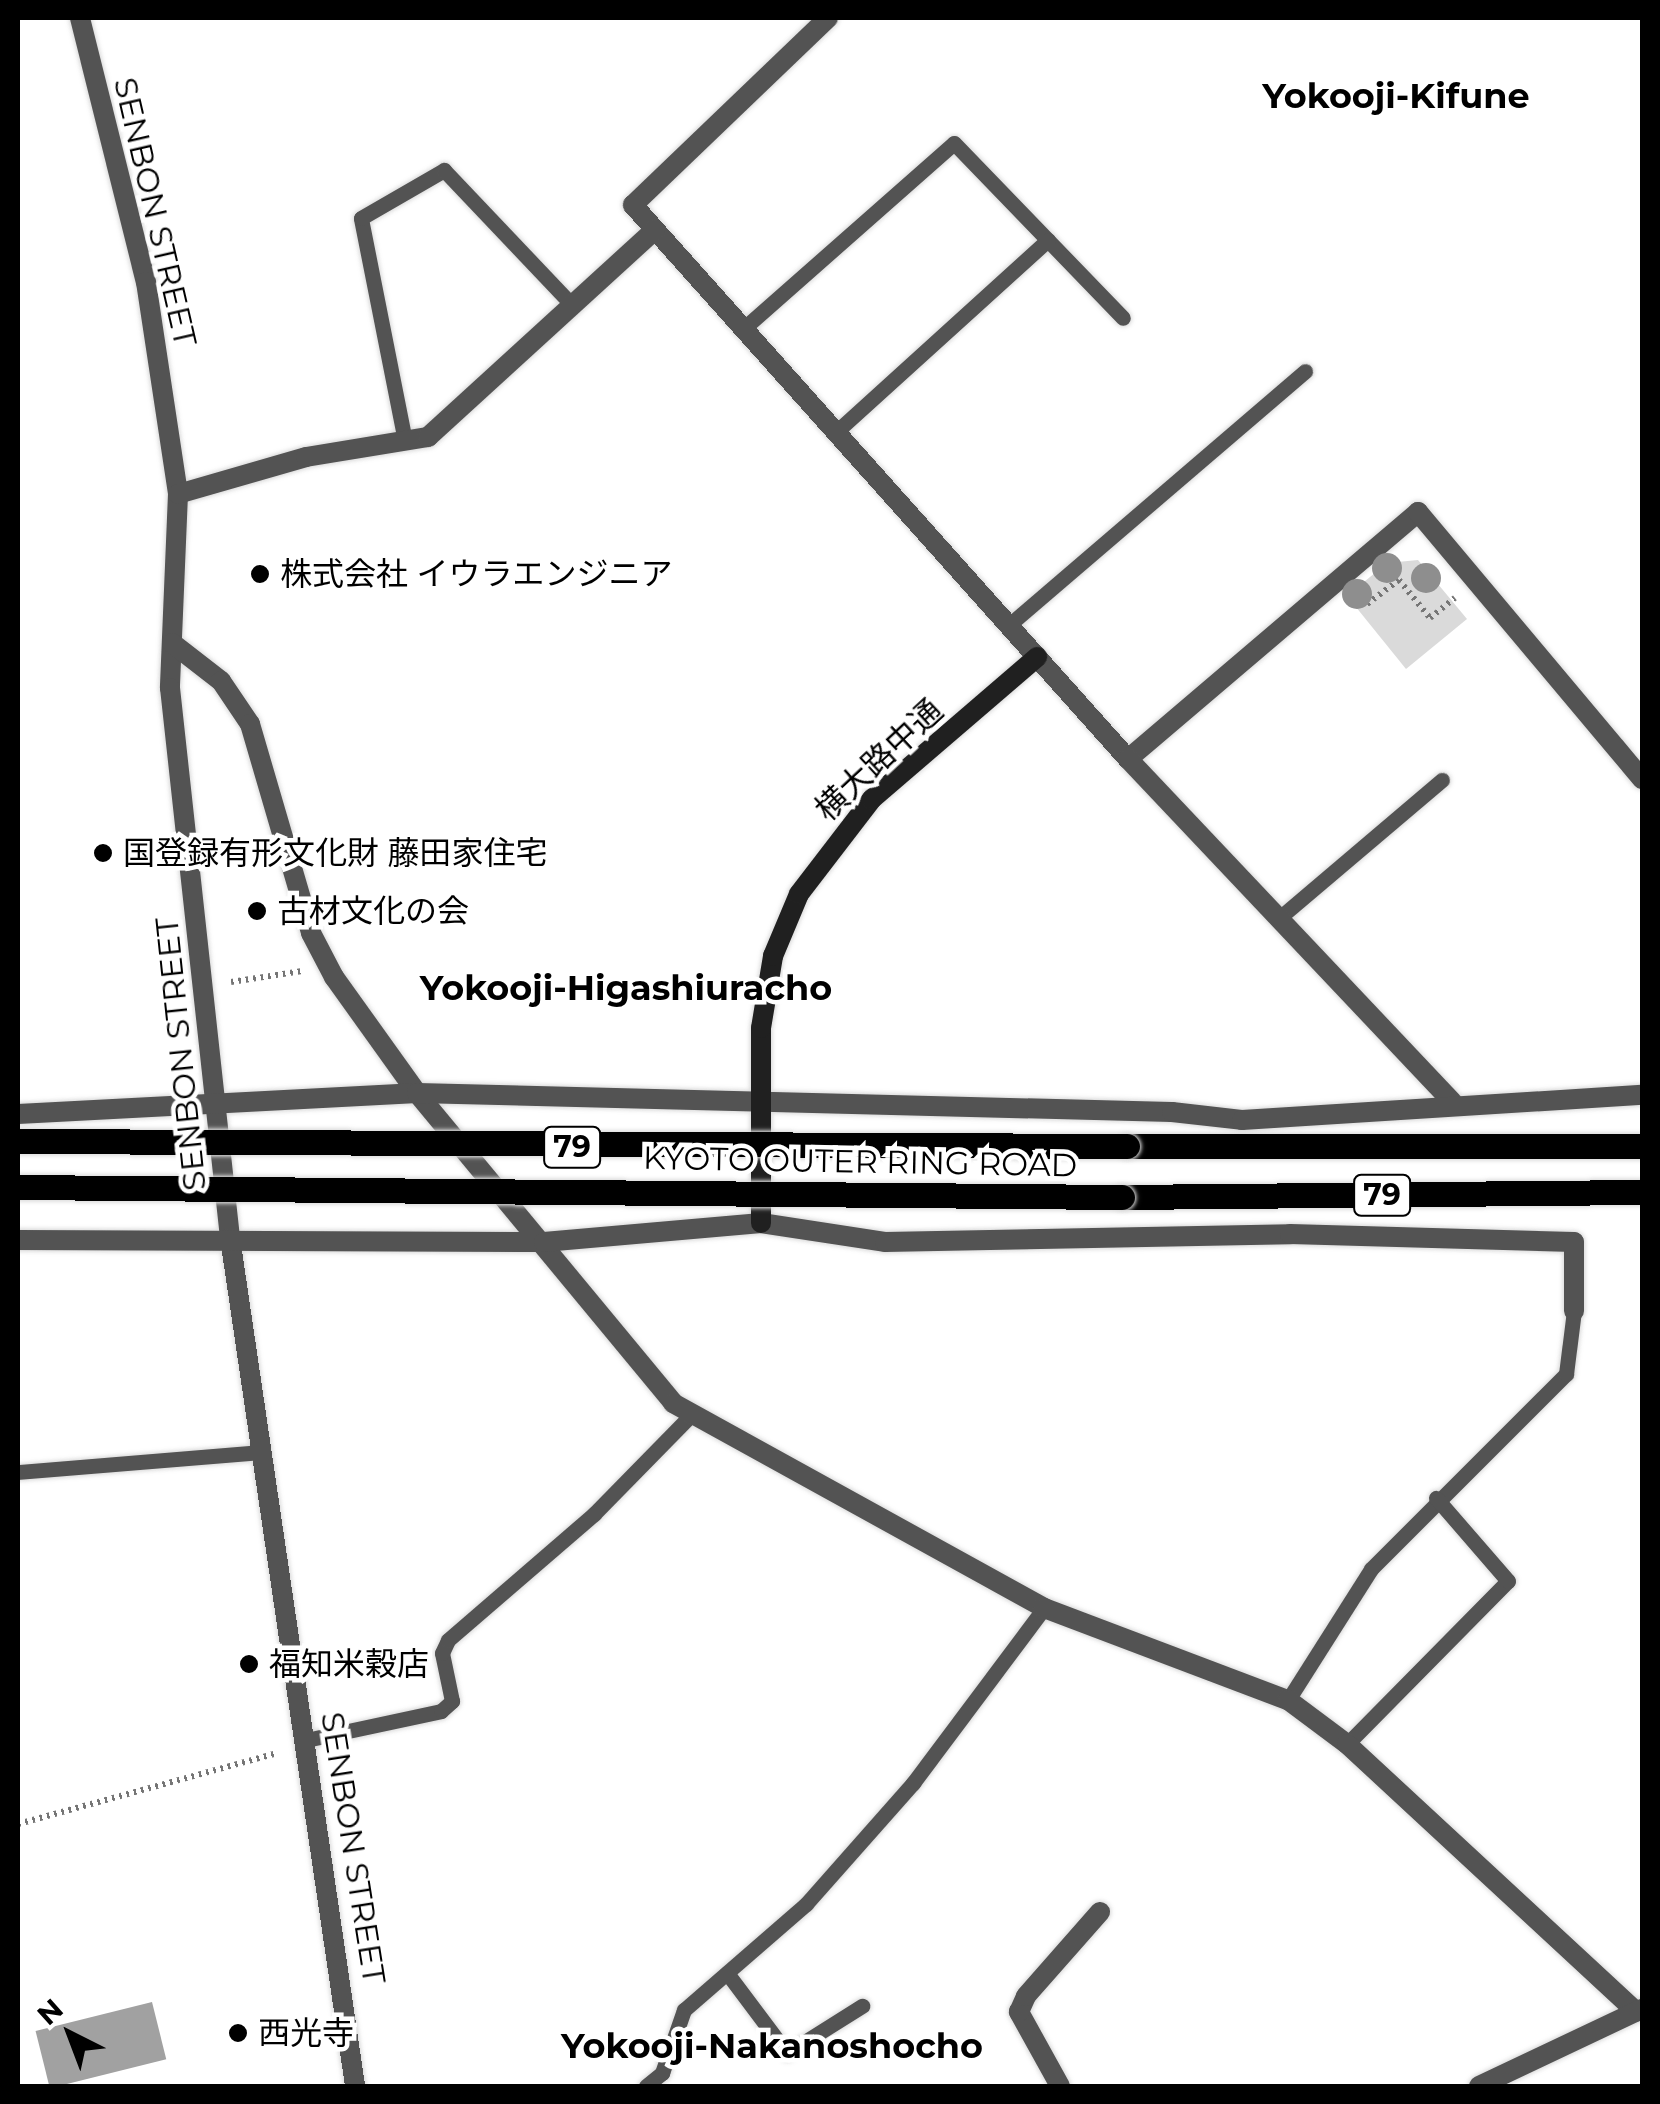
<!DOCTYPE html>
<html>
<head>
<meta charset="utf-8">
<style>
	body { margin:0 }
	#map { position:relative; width:1660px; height:2104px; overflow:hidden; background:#fff; font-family:Montserrat,"Noto Sans JP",sans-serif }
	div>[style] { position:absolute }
	.green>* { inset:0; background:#dadada }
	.water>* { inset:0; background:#a1a1a1; transform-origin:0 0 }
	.path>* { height:6px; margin-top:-3px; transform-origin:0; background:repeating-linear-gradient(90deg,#757575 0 2.5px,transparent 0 7.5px) }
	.roads { filter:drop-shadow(0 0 2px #dbdbdb) drop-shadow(0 0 2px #dbdbdb) }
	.lane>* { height:15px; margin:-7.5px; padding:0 7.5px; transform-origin:7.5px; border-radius:7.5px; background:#535353 }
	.street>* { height:20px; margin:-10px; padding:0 10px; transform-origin:10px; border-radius:10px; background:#535353 }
	.secondary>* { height:20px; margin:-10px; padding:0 10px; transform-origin:10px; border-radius:10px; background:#202020 }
	.primary>* { height:25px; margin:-12.5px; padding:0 12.5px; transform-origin:12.5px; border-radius:12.5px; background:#000 }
	.bridges { filter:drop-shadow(0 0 2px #dbdbdb) drop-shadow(0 0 2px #dbdbdb) }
	.primary-bridge>* { height:25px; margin:-12.5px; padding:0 12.5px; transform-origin:12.5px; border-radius:12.5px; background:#000 }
	.trees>* { width:30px; height:30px; margin:-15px; border-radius:50%; background:#8e8e8e }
	.dots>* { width:28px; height:28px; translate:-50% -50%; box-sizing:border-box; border:5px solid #fff; border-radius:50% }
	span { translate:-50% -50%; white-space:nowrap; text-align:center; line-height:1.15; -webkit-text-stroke:9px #fff; paint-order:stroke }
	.shield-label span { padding:2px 8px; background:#fff; border:2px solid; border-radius:8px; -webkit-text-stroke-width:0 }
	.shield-label { font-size:30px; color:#000; font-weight:700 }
	.street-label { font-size:32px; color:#000 }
	.poi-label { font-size:32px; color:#000 }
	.left { translate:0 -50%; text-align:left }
	.neighbourhood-label { font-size:35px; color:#000; font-weight:700 }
	.frame { position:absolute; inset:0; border:20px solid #000; pointer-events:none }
	.north { position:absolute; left:20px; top:1984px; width:100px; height:100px; -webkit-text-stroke:8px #fff; paint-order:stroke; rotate:318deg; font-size:28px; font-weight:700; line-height:40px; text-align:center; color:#000 }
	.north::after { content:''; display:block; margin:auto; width:35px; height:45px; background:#000; clip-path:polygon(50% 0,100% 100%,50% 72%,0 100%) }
</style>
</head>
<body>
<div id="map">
	<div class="green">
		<div style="clip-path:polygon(1418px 560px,1467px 619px,1406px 669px,1347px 596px,1387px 563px)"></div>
	</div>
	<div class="water">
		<div style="left:152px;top:2002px;width:59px;height:120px;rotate:76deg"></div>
	</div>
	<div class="path">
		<div style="left:1367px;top:604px;width:40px;rotate:-37deg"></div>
		<div style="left:1399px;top:580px;width:49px;rotate:50.8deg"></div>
		<div style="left:1430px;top:618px;width:32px;rotate:-39deg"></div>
		<div style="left:231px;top:982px;width:72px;rotate:-8.8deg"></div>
		<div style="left:18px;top:1824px;width:269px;rotate:-15.3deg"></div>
	</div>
	<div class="roads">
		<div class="lane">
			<div style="left:743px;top:329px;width:281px;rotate:-41.4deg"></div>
			<div style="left:954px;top:143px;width:243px;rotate:46deg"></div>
			<div style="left:836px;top:432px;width:286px;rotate:-42.2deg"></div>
			<div style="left:405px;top:441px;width:227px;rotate:-101.2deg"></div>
			<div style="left:361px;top:218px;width:96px;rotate:-30deg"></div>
			<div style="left:444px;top:170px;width:186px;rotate:46.5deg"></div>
			<div style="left:1009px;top:625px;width:390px;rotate:-40.6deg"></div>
			<div style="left:1278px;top:919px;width:215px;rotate:-40.3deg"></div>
			<div style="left:18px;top:1472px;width:246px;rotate:-4.7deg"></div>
			<div style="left:1288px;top:1700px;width:155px;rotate:-57.6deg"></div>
			<div style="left:1371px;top:1569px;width:276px;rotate:-45deg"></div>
			<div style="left:1566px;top:1374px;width:64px;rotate:-82.8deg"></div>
			<div style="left:306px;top:1740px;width:138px;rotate:-12.1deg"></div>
			<div style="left:441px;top:1711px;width:15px;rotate:-42deg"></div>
			<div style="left:452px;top:1701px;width:49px;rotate:-101.8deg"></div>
			<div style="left:442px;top:1653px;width:14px;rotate:-65deg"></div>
			<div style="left:448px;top:1640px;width:193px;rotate:-40.8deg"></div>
			<div style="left:594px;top:1514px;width:136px;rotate:-45.6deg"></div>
			<div style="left:1347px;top:1744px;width:229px;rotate:-45.4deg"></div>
			<div style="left:1508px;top:1581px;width:110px;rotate:-130.9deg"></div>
			<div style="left:727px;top:1973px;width:100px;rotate:53.1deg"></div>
			<div style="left:787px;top:2053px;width:89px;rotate:-32.1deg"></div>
			<div style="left:646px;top:2086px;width:21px;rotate:-39deg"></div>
			<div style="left:662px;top:2073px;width:67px;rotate:-70.8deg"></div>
			<div style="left:684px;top:2010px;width:162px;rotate:-41deg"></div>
			<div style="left:806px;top:1904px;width:162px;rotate:-48.5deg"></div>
			<div style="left:913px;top:1783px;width:219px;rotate:-53.2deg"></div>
		</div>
		<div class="street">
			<div style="left:80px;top:18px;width:272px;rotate:76deg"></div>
			<div style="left:146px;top:282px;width:214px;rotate:81.4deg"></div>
			<div style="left:178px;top:494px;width:194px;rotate:92.4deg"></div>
			<div style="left:170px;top:688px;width:553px;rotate:83.77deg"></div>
			<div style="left:230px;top:1238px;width:857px;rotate:81.61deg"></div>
			<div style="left:828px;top:18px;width:270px;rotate:136.2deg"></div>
			<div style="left:633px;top:205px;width:743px;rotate:48.22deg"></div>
			<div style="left:1128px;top:759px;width:381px;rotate:-40.4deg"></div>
			<div style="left:1418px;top:512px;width:349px;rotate:50deg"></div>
			<div style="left:178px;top:494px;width:133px;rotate:-16.1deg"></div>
			<div style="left:306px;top:457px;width:124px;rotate:-9.3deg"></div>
			<div style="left:428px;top:437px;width:307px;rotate:-42.4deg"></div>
			<div style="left:172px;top:643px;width:62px;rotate:37.8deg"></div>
			<div style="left:221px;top:681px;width:52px;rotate:56deg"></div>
			<div style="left:250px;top:724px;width:218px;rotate:73.7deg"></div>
			<div style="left:311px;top:933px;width:50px;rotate:62.4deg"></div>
			<div style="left:334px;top:977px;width:143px;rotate:54.4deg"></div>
			<div style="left:417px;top:1093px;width:402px;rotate:50.4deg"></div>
			<div style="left:673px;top:1403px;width:424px;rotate:28.9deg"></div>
			<div style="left:1044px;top:1608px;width:261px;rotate:20.7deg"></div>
			<div style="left:1288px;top:1700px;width:74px;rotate:36.7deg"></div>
			<div style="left:1347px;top:1744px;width:394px;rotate:42.8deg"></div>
			<div style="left:1128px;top:759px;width:472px;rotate:46.6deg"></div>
			<div style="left:18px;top:1114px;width:400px;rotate:-3deg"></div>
			<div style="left:417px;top:1093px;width:755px;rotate:1.44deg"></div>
			<div style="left:1172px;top:1112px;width:70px;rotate:6.5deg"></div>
			<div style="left:1242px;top:1120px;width:401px;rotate:-3.6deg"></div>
			<div style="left:18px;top:1240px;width:526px;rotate:0.22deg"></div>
			<div style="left:544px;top:1242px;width:218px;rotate:-5deg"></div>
			<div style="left:761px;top:1223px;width:125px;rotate:8.7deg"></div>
			<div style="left:885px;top:1242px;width:405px;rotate:-1.1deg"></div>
			<div style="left:1290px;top:1234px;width:284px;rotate:1.6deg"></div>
			<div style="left:1574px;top:1242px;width:69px;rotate:90deg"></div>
			<div style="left:1060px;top:2086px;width:85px;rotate:-119deg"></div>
			<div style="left:1019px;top:2012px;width:17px;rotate:-66deg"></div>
			<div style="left:1026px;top:1996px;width:112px;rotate:-48.6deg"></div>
			<div style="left:1479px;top:2086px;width:180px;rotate:-25.3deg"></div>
		</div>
		<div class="secondary">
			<div style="left:761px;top:1223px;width:195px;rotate:-90deg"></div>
			<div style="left:761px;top:1028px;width:73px;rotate:-80.5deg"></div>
			<div style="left:773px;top:956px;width:67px;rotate:-67.2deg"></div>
			<div style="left:799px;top:894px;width:120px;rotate:-52.5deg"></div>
			<div style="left:872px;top:799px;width:218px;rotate:-40.7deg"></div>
		</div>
		<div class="primary">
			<div style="left:1127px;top:1146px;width:515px"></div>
			<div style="left:1122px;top:1197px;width:520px;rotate:-0.55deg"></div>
		</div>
	</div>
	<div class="bridges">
		<div class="primary-bridge">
			<div style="left:18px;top:1141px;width:1109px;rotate:0.26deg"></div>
			<div style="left:18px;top:1187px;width:1104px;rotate:0.52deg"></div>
		</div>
	</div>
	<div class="trees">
		<div style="left:1387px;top:568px"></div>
		<div style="left:1426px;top:578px"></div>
		<div style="left:1357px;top:594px"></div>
	</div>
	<div class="dots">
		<div style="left:260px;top:574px;background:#000"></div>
		<div style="left:103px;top:853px;background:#000"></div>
		<div style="left:257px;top:911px;background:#000"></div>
		<div style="left:249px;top:1664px;background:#000"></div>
		<div style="left:238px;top:2033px;background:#000"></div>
	</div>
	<div class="shield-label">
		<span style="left:572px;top:1147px">79</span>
		<span style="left:1382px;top:1195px">79</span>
	</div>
	<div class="street-label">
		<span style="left:155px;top:212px;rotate:77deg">SENBON STREET</span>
		<span style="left:879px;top:760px;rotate:-43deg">横大路中通</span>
		<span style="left:181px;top:1054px;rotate:-96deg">SENBON STREET</span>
		<span style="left:860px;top:1162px;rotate:1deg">KYOTO OUTER RING ROAD</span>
		<span style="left:353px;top:1848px;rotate:81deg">SENBON STREET</span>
	</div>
	<div class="poi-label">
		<span class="left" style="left:280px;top:574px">株式会社 イウラエンジニア</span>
		<span class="left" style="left:123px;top:853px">国登録有形文化財 藤田家住宅</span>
		<span class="left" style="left:277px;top:911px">古材文化の会</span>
		<span class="left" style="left:269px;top:1664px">福知米穀店</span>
		<span class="left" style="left:258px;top:2033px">西光寺</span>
	</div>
	<div class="neighbourhood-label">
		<span style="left:1396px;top:96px">Yokooji-Kifune</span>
		<span style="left:626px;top:988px">Yokooji-Higashiuracho</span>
		<span style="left:772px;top:2046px">Yokooji-Nakanoshocho</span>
	</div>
	<div class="frame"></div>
	<div class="north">N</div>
</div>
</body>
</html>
